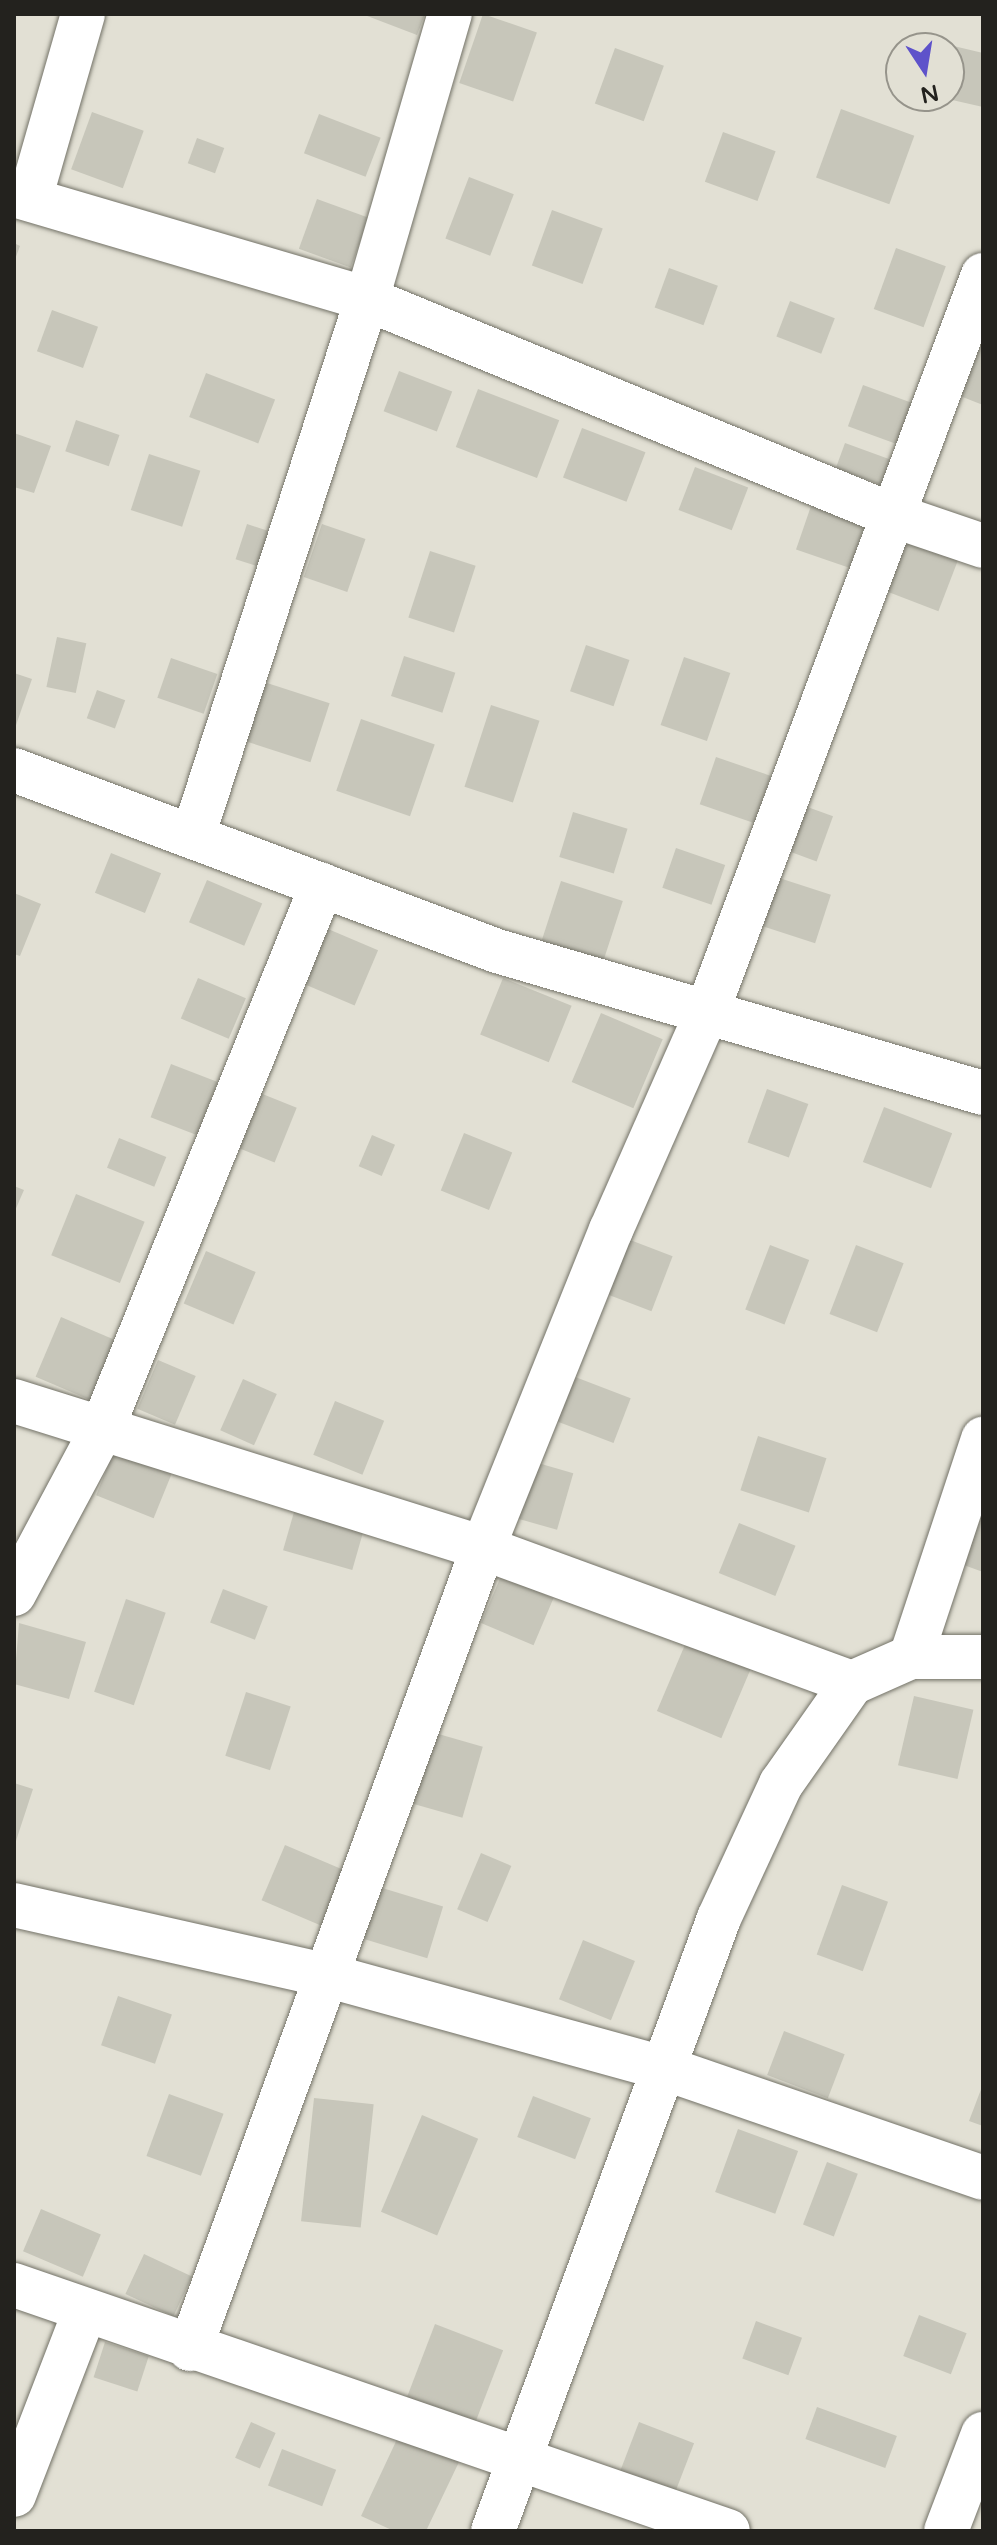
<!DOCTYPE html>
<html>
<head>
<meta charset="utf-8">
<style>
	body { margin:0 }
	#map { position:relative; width:997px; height:2545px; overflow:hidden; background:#e2e0d4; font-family:"Varela Round",sans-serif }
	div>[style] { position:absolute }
	.building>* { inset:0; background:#c7c6ba; transform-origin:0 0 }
	.roads { filter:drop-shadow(0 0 2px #737267) drop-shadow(0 0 2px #737267) }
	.minor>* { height:44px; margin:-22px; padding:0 22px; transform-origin:22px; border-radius:22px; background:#fff }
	span { translate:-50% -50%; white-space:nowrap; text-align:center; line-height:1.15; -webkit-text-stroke:6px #e2e0d4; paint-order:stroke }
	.frame { position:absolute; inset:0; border:16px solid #23221e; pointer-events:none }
	.north { position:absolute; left:885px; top:32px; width:80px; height:80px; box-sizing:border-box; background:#e2e0d4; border:2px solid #96948b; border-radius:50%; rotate:168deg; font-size:22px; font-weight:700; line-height:32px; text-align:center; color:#23221e }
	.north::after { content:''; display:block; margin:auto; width:28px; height:36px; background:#5e52ca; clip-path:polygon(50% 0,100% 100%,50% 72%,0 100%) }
</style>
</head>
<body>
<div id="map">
	<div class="building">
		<div style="clip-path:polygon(362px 14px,425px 14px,417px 35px)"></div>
		<div style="left:483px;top:14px;width:57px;height:73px;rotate:19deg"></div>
		<div style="clip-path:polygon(941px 43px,983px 53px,983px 107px,939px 97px,949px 96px,949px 48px,940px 48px)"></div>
		<div style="left:615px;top:48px;width:52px;height:59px;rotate:20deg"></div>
		<div style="left:841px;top:109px;width:78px;height:73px;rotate:20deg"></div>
		<div style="left:92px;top:112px;width:55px;height:61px;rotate:20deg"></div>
		<div style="left:319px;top:114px;width:66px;height:42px;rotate:21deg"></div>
		<div style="left:723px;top:132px;width:56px;height:53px;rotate:20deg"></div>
		<div style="left:197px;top:138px;width:29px;height:27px;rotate:20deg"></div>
		<div style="left:469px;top:177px;width:48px;height:66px;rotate:21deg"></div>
		<div style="left:317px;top:199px;width:55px;height:53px;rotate:20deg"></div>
		<div style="left:552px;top:210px;width:54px;height:59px;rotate:20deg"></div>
		<div style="clip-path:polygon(14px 243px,20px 246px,14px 262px)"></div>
		<div style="left:896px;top:248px;width:53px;height:65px;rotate:20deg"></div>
		<div style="left:669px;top:268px;width:52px;height:42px;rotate:20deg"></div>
		<div style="left:790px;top:301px;width:48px;height:38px;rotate:21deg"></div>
		<div style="left:52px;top:310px;width:49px;height:44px;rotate:20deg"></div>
		<div style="clip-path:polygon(980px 345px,983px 347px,983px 405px,960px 396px)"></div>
		<div style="left:399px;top:371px;width:57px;height:43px;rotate:21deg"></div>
		<div style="left:206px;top:373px;width:74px;height:47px;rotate:21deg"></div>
		<div style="left:863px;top:385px;width:59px;height:44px;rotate:20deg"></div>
		<div style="left:478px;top:389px;width:87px;height:62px;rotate:21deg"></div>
		<div style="left:76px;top:420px;width:46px;height:33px;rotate:19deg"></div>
		<div style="left:582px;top:428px;width:68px;height:53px;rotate:21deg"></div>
		<div style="clip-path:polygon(14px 433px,51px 446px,34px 493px,14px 487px)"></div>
		<div style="left:845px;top:443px;width:54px;height:27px;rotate:20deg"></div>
		<div style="left:149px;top:454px;width:54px;height:59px;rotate:18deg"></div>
		<div style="left:695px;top:467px;width:57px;height:46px;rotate:21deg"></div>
		<div style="left:811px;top:506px;width:57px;height:46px;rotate:19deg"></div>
		<div style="left:247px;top:524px;width:32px;height:37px;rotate:18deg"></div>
		<div style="left:322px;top:524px;width:46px;height:56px;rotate:19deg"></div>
		<div style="left:902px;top:533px;width:62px;height:60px;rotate:21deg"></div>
		<div style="left:430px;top:551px;width:48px;height:70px;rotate:18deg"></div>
		<div style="left:57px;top:637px;width:30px;height:51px;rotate:12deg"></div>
		<div style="left:586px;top:645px;width:46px;height:49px;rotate:19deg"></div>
		<div style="left:404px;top:656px;width:54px;height:42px;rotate:18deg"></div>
		<div style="left:684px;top:657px;width:49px;height:72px;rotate:19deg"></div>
		<div style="left:171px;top:658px;width:49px;height:42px;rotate:19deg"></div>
		<div style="clip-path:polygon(14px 673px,32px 679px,14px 731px)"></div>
		<div style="left:264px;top:682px;width:69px;height:62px;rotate:18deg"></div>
		<div style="left:97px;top:690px;width:30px;height:30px;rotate:20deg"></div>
		<div style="left:491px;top:705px;width:51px;height:86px;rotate:18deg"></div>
		<div style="left:361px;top:719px;width:78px;height:76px;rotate:19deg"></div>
		<div style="left:716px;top:757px;width:58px;height:50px;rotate:19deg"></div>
		<div style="left:802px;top:805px;width:33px;height:48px;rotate:20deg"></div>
		<div style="left:573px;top:812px;width:57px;height:47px;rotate:17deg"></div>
		<div style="left:676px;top:848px;width:52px;height:42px;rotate:19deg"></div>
		<div style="left:111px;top:853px;width:54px;height:43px;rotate:22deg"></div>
		<div style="left:770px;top:875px;width:64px;height:51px;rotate:18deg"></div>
		<div style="left:207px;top:880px;width:60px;height:46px;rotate:23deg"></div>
		<div style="left:561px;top:881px;width:65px;height:63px;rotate:18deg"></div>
		<div style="clip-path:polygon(14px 893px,41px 904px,20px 956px,14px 954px)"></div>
		<div style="left:321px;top:926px;width:62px;height:60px;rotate:23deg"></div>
		<div style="left:198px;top:978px;width:52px;height:44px;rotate:23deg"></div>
		<div style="left:503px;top:978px;width:74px;height:61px;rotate:22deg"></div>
		<div style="left:601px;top:1013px;width:67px;height:75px;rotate:23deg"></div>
		<div style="left:171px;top:1064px;width:50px;height:57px;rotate:21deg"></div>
		<div style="left:767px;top:1089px;width:44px;height:57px;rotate:20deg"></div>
		<div style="left:255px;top:1091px;width:45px;height:59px;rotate:22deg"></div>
		<div style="left:884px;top:1107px;width:73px;height:59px;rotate:21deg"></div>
		<div style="left:464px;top:1133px;width:52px;height:62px;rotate:22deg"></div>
		<div style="left:372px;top:1135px;width:25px;height:34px;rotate:23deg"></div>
		<div style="left:119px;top:1138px;width:51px;height:32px;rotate:22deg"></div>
		<div style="clip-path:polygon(14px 1186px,24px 1190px,14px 1213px)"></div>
		<div style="left:76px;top:1194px;width:74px;height:66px;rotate:22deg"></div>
		<div style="left:625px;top:1238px;width:51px;height:59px;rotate:21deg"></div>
		<div style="left:770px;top:1245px;width:42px;height:69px;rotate:21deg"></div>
		<div style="left:856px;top:1245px;width:51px;height:74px;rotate:21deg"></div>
		<div style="left:206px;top:1251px;width:54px;height:57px;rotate:23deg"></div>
		<div style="left:61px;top:1317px;width:67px;height:65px;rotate:23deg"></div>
		<div style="left:158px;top:1360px;width:41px;height:53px;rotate:23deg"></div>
		<div style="left:570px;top:1375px;width:65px;height:48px;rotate:21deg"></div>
		<div style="left:243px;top:1379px;width:37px;height:56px;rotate:24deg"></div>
		<div style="left:335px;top:1401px;width:53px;height:58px;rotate:22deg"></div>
		<div style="left:758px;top:1436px;width:72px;height:57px;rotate:18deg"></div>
		<div style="left:116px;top:1446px;width:62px;height:53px;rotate:22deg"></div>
		<div style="left:531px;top:1461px;width:44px;height:59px;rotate:16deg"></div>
		<div style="left:296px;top:1505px;width:72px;height:47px;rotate:16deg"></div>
		<div style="clip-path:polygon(980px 1516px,983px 1517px,983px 1572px,961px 1564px)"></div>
		<div style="left:739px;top:1523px;width:61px;height:54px;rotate:22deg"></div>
		<div style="left:501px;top:1576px;width:57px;height:51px;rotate:23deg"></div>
		<div style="left:223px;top:1589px;width:48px;height:36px;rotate:21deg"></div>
		<div style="left:126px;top:1599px;width:42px;height:98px;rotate:19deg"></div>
		<div style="clip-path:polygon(19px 1623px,86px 1642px,69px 1699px,14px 1684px)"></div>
		<div style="left:687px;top:1640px;width:70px;height:77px;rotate:23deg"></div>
		<div style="left:246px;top:1692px;width:47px;height:67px;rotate:18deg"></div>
		<div style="left:914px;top:1696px;width:61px;height:71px;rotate:13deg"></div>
		<div style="left:428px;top:1731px;width:57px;height:74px;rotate:16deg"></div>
		<div style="clip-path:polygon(14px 1783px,33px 1789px,15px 1844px,14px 1844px)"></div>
		<div style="left:285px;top:1845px;width:67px;height:60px;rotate:23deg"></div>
		<div style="left:481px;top:1853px;width:33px;height:61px;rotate:23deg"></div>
		<div style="left:842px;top:1885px;width:49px;height:74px;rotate:20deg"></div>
		<div style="left:379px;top:1887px;width:67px;height:54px;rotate:17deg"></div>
		<div style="left:583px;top:1940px;width:56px;height:64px;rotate:22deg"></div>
		<div style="left:118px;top:1996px;width:57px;height:52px;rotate:19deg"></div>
		<div style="left:784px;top:2031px;width:65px;height:47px;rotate:21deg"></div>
		<div style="clip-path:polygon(983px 2084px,983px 2126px,969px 2121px)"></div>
		<div style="left:169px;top:2094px;width:58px;height:66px;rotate:20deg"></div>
		<div style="left:533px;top:2096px;width:62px;height:44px;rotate:21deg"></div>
		<div style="left:314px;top:2098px;width:60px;height:124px;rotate:6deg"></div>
		<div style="left:422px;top:2115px;width:61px;height:105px;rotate:23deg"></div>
		<div style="left:738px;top:2129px;width:64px;height:67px;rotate:20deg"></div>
		<div style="left:827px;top:2162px;width:33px;height:67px;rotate:21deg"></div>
		<div style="left:41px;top:2209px;width:65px;height:46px;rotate:23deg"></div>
		<div style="left:144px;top:2254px;width:53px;height:44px;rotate:25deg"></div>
		<div style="left:919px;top:2315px;width:51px;height:44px;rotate:21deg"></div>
		<div style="left:756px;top:2321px;width:49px;height:40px;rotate:20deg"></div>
		<div style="left:435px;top:2324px;width:73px;height:80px;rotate:21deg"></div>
		<div style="left:105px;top:2342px;width:46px;height:37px;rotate:18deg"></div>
		<div style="left:817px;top:2407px;width:85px;height:34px;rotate:20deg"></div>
		<div style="left:251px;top:2422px;width:27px;height:39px;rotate:24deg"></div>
		<div style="left:639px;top:2422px;width:59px;height:53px;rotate:21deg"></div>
		<div style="clip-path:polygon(399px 2435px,459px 2462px,426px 2531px,394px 2531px,361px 2516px)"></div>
		<div style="left:282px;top:2449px;width:58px;height:39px;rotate:21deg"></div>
	</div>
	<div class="roads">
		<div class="minor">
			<div style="left:14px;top:195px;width:368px;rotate:16.4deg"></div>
			<div style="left:367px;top:299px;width:568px;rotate:22.36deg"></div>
			<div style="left:892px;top:515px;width:96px;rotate:18.8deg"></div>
			<div style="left:30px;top:199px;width:192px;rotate:-74deg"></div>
			<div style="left:14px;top:770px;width:516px;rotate:20.54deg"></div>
			<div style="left:497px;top:951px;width:506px;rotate:16.29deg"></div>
			<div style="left:193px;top:836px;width:564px;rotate:-72.05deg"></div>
			<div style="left:367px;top:299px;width:297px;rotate:-73.8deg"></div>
			<div style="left:14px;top:1401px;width:491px;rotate:17.4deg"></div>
			<div style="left:483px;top:1548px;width:393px;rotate:20.1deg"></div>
			<div style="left:14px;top:1594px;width:187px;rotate:-61.9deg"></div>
			<div style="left:102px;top:1429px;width:587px;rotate:-67.98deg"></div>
			<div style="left:911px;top:1657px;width:230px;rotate:-71.7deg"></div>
			<div style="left:14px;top:1905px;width:323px;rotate:12.7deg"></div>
			<div style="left:329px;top:1976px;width:347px;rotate:15.4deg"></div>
			<div style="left:664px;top:2068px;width:337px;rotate:19deg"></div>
			<div style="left:14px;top:2285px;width:755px;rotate:19.01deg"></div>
			<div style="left:190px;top:2349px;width:853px;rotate:-69.91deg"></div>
			<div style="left:483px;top:1548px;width:343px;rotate:-68.1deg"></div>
			<div style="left:611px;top:1230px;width:238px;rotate:-66.2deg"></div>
			<div style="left:707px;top:1012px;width:787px;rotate:-69.47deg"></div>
			<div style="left:14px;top:2495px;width:197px;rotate:-68.9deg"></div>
			<div style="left:493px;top:2531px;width:653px;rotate:-69.76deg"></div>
			<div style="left:719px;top:1918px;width:148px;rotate:-65.2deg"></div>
			<div style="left:781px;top:1784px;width:123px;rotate:-54.9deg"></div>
			<div style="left:852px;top:1683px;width:64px;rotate:-23.8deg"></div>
			<div style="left:911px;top:1657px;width:72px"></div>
			<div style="left:946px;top:2531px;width:104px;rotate:-69.1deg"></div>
		</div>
	</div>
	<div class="frame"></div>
	<div class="north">N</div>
</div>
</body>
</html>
